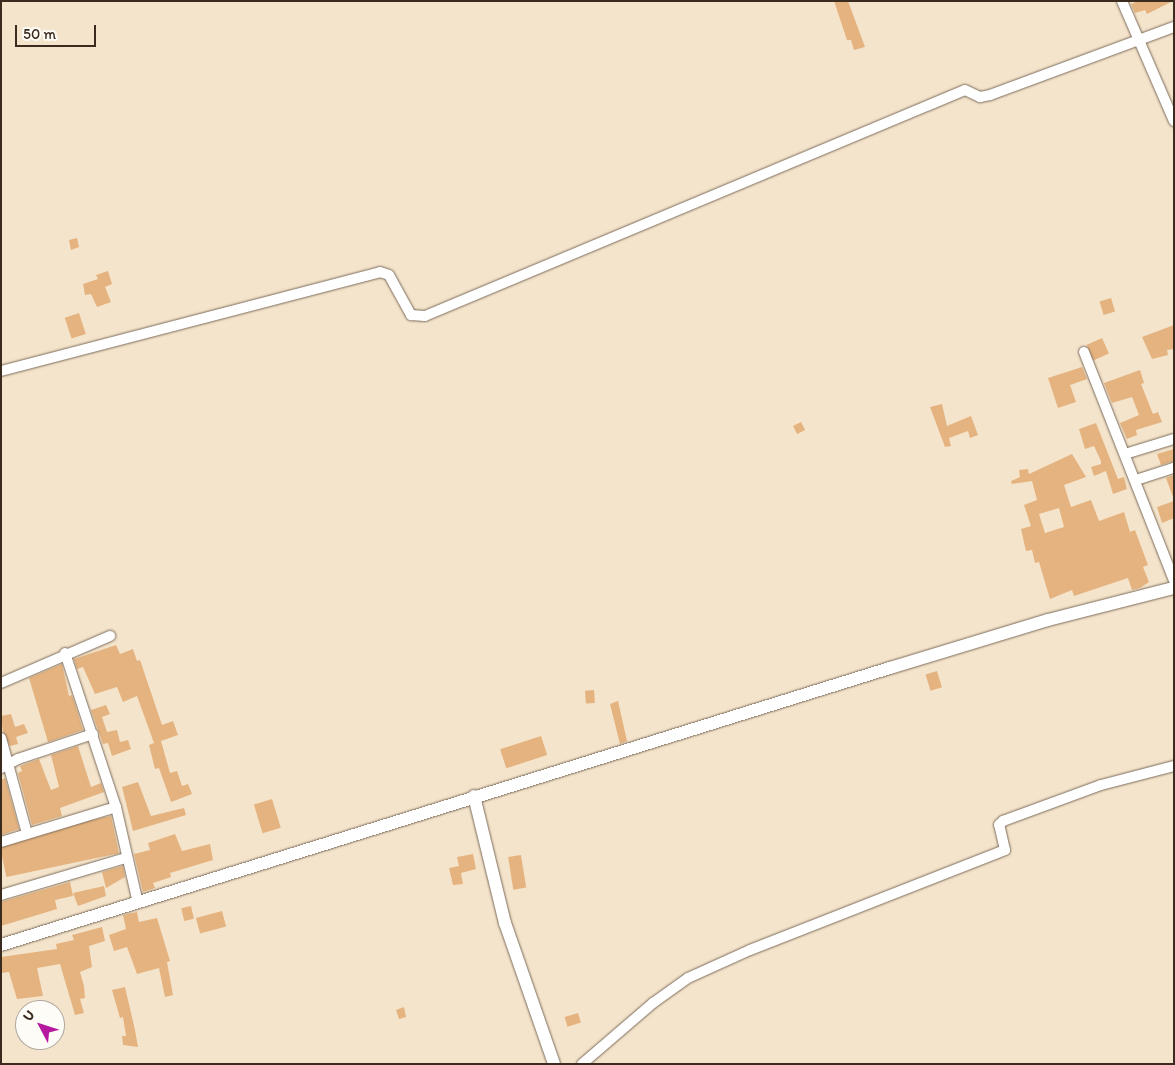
<!DOCTYPE html>
<html>
<head>
<meta charset="utf-8">
<style>
	body { margin:0 }
	#map { position:relative; width:1175px; height:1065px; overflow:hidden; background:#f4e4cb; font-family:Itim,sans-serif }
	div>[style] { position:absolute }
	.building>* { inset:0; background:#e5b37f; transform-origin:0 0 }
	.roads { filter:drop-shadow(0 0 1px #7c6b5b) drop-shadow(0 0 1px #7c6b5b) }
	.minor>* { height:10px; margin:-5px; padding:0 5px; transform-origin:5px; border-radius:5px; background:#fff }
	.tertiary>* { height:12px; margin:-6px; padding:0 6px; transform-origin:6px; border-radius:6px; background:#fff }
	span { translate:-50% -50%; white-space:nowrap; text-align:center; line-height:1.15; -webkit-text-stroke:4.5px #fdfcf7; paint-order:stroke }
	.frame { position:absolute; inset:0; border:2px solid #3b2a1e; pointer-events:none }
	.north { position:absolute; left:15px; top:1000px; width:50px; height:50px; box-sizing:border-box; background:#fdfcf7; border:1px solid #afa8a0; border-radius:50%; rotate:310deg; font-size:14px; font-weight:700; line-height:20px; text-align:center; color:#3b2a1e }
	.north::after { content:''; display:block; margin:auto; width:18px; height:22px; background:#b5179e; clip-path:polygon(50% 0,100% 100%,50% 72%,0 100%) }
	.scale { position:absolute; left:15px; top:25px; width:81px; height:22px; box-sizing:border-box; border:2px solid #3b2a1e; border-top:0; padding-left:6px; font-size:15px; line-height:18px; white-space:nowrap; color:#3b2a1e; -webkit-text-stroke:4px #fdfcf7; paint-order:stroke }
</style>
</head>
<body>
<div id="map">
	<div class="building">
		<div style="clip-path:polygon(834px 1px,848px 1px,865px 47px,854px 50px,851px 40px,847px 40px)"></div>
		<div style="clip-path:polygon(1138px 1px,1173px 1px,1147px 14px,1145px 10px,1135px 13px,1131px 4px)"></div>
		<div style="clip-path:polygon(77px 238px,79px 247px,71px 250px,69px 240px)"></div>
		<div style="clip-path:polygon(108px 271px,112px 284px,105px 287px,111px 302px,97px 307px,91px 294px,85px 295px,83px 284px,98px 279px,96px 275px)"></div>
		<div style="left:1111px;top:298px;width:14px;height:12px;rotate:73deg"></div>
		<div style="left:79px;top:313px;width:22px;height:15px;rotate:72deg"></div>
		<div style="clip-path:polygon(1174px 325px,1174px 349px,1167px 350px,1168px 355px,1152px 359px,1142px 337px)"></div>
		<div style="left:1102px;top:338px;width:17px;height:17px;rotate:66deg"></div>
		<div style="clip-path:polygon(1082px 367px,1087px 379px,1070px 385px,1076px 402px,1058px 408px,1048px 378px)"></div>
		<div style="clip-path:polygon(1140px 370px,1144px 383px,1141px 384px,1153px 414px,1158px 412px,1162px 422px,1136px 430px,1137px 435px,1127px 439px,1120px 423px,1139px 415px,1132px 397px,1112px 403px,1104px 383px)"></div>
		<div style="clip-path:polygon(942px 404px,947px 426px,971px 416px,978px 435px,970px 438px,968px 431px,949px 438px,951px 446px,945px 447px,930px 407px)"></div>
		<div style="left:801px;top:422px;width:9px;height:9px;rotate:63deg"></div>
		<div style="clip-path:polygon(1096px 423px,1118px 479px,1124px 477px,1127px 489px,1113px 494px,1106px 471px,1094px 476px,1091px 467px,1101px 464px,1101px 461px,1094px 446px,1085px 449px,1079px 429px)"></div>
		<div style="clip-path:polygon(1174px 449px,1174px 461px,1161px 465px,1157px 454px)"></div>
		<div style="clip-path:polygon(evenodd,1072px 454px,1086px 477px,1064px 485px,1071px 507px,1091px 500px,1099px 521px,1124px 512px,1130px 532px,1135px 530px,1148px 565px,1143px 567px,1149px 582px,1140px 588px,1132px 590px,1128px 578px,1074px 596px,1072px 590px,1050px 599px,1039px 562px,1035px 563px,1032px 550px,1026px 551px,1021px 529px,1031px 526px,1024px 505px,1037px 500px,1032px 481px,1012px 484px,1011px 481px,1020px 477px,1019px 470px,1028px 469px,1029px 474px,1072px 454px,1059px 508px,1064px 527px,1045px 533px,1039px 514px,1059px 508px)"></div>
		<div style="clip-path:polygon(1174px 475px,1174px 497px,1173px 497px,1166px 478px)"></div>
		<div style="clip-path:polygon(1174px 501px,1174px 518px,1162px 523px,1157px 507px)"></div>
		<div style="clip-path:polygon(116px 645px,120px 654px,133px 649px,137px 661px,140px 660px,162px 725px,173px 721px,178px 735px,161px 741px,170px 773px,177px 771px,182px 786px,188px 784px,192px 794px,171px 802px,159px 768px,155px 769px,149px 745px,154px 743px,137px 696px,123px 702px,117px 687px,95px 694px,83px 667px,77px 669px,74px 659px)"></div>
		<div style="clip-path:polygon(62px 664px,69px 696px,72px 695px,83px 730px,48px 742px,29px 678px)"></div>
		<div style="left:937px;top:671px;width:17px;height:12px;rotate:73deg"></div>
		<div style="left:594px;top:690px;width:13px;height:9px;rotate:86deg"></div>
		<div style="clip-path:polygon(618px 701px,627px 741px,620px 744px,610px 704px)"></div>
		<div style="clip-path:polygon(106px 705px,110px 714px,102px 717px,107px 732px,117px 730px,120px 742px,128px 740px,131px 749px,112px 756px,108px 743px,103px 744px,91px 710px)"></div>
		<div style="clip-path:polygon(11px 714px,15px 727px,24px 724px,28px 733px,16px 737px,18px 744px,10px 746px,3px 732px,1px 716px)"></div>
		<div style="left:541px;top:736px;width:20px;height:43px;rotate:72deg"></div>
		<div style="clip-path:polygon(78px 746px,91px 787px,101px 783px,104px 792px,60px 808px,62px 816px,32px 825px,18px 773px,22px 771px,20px 766px,39px 759px,51px 790px,59px 787px,51px 755px)"></div>
		<div style="clip-path:polygon(5px 778px,19px 829px,1px 835px,1px 780px)"></div>
		<div style="clip-path:polygon(138px 782px,151px 816px,184px 808px,186px 815px,133px 831px,122px 787px)"></div>
		<div style="left:272px;top:799px;width:30px;height:19px;rotate:73deg"></div>
		<div style="left:111px;top:816px;width:38px;height:115px;rotate:78deg"></div>
		<div style="clip-path:polygon(175px 834px,182px 851px,210px 844px,213px 860px,170px 873px,171px 877px,153px 883px,155px 888px,143px 892px,134px 854px,150px 850px,148px 843px)"></div>
		<div style="clip-path:polygon(473px 854px,476px 869px,461px 873px,463px 884px,453px 885px,449px 868px,459px 866px,457px 857px)"></div>
		<div style="left:521px;top:855px;width:33px;height:13px;rotate:81deg"></div>
		<div style="clip-path:polygon(123px 866px,125px 877px,106px 888px,102px 872px)"></div>
		<div style="clip-path:polygon(70px 882px,73px 896px,55px 900px,57px 909px,1px 926px,1px 902px)"></div>
		<div style="clip-path:polygon(104px 886px,106px 896px,78px 906px,73px 893px)"></div>
		<div style="left:191px;top:906px;width:13px;height:10px;rotate:77deg"></div>
		<div style="left:222px;top:911px;width:16px;height:27px;rotate:75deg"></div>
		<div style="clip-path:polygon(137px 912px,139px 922px,157px 918px,170px 961px,167px 962px,173px 995px,165px 997px,159px 968px,137px 974px,127px 947px,114px 951px,109px 935px,126px 929px,123px 915px)"></div>
		<div style="clip-path:polygon(102px 927px,105px 941px,89px 946px,92px 967px,80px 972px,84px 986px,85px 998px,80px 999px,84px 1013px,75px 1015px,60px 964px,37px 968px,43px 996px,17px 999px,9px 972px,1px 973px,1px 957px,57px 949px,56px 944px,74px 940px,72px 935px)"></div>
		<div style="clip-path:polygon(125px 987px,135px 1030px,138px 1047px,123px 1045px,122px 1036px,126px 1036px,123px 1017px,120px 1018px,112px 990px)"></div>
		<div style="clip-path:polygon(404px 1007px,406px 1017px,399px 1019px,396px 1010px)"></div>
		<div style="left:578px;top:1013px;width:10px;height:14px;rotate:73deg"></div>
	</div>
	<div class="roads">
		<div class="minor">
			<div style="left:1122px;top:1px;width:131px;rotate:66.6deg"></div>
			<div style="left:1084px;top:352px;width:245px;rotate:68.5deg"></div>
			<div style="left:1px;top:371px;width:392px;rotate:-14.6deg"></div>
			<div style="left:380px;top:272px;width:9px;rotate:18deg"></div>
			<div style="left:389px;top:275px;width:46px;rotate:61.2deg"></div>
			<div style="left:411px;top:315px;width:14px;rotate:4deg"></div>
			<div style="left:425px;top:316px;width:585px;rotate:-22.71deg"></div>
			<div style="left:965px;top:90px;width:17px;rotate:25deg"></div>
			<div style="left:980px;top:97px;width:10px;rotate:-11deg"></div>
			<div style="left:990px;top:95px;width:196px;rotate:-20.3deg"></div>
			<div style="left:1125px;top:454px;width:51px;rotate:-17deg"></div>
			<div style="left:1136px;top:480px;width:40px;rotate:-18deg"></div>
			<div style="left:65px;top:653px;width:162px;rotate:71.7deg"></div>
			<div style="left:116px;top:807px;width:98px;rotate:77.1deg"></div>
			<div style="left:1px;top:683px;width:119px;rotate:-23.3deg"></div>
			<div style="left:1px;top:738px;width:99px;rotate:74.8deg"></div>
			<div style="left:1px;top:768px;width:19px;rotate:-28deg"></div>
			<div style="left:18px;top:759px;width:79px;rotate:-18.4deg"></div>
			<div style="left:1px;top:842px;width:120px;rotate:-16.9deg"></div>
			<div style="left:1px;top:895px;width:130px;rotate:-16.5deg"></div>
			<div style="left:582px;top:1064px;width:94px;rotate:-40.7deg"></div>
			<div style="left:653px;top:1003px;width:43px;rotate:-35.5deg"></div>
			<div style="left:688px;top:978px;width:68px;rotate:-24.3deg"></div>
			<div style="left:750px;top:950px;width:274px;rotate:-21.4deg"></div>
			<div style="left:1005px;top:850px;width:26px;rotate:-103deg"></div>
			<div style="left:999px;top:825px;width:6px;rotate:-45deg"></div>
			<div style="left:1003px;top:821px;width:104px;rotate:-20.2deg"></div>
			<div style="left:1101px;top:785px;width:75px;rotate:-14.6deg"></div>
		</div>
		<div class="tertiary">
			<div style="left:474px;top:796px;width:131px;rotate:76.3deg"></div>
			<div style="left:505px;top:923px;width:149px;rotate:70.8deg"></div>
			<div style="left:1px;top:945px;width:931px;rotate:-17.31deg"></div>
			<div style="left:890px;top:668px;width:165px;rotate:-16.9deg"></div>
			<div style="left:1048px;top:620px;width:130px;rotate:-14.3deg"></div>
		</div>
	</div>
	<div class="frame"></div>
	<div class="north">U</div>
	<div class="scale">50 m</div>
</div>
</body>
</html>
